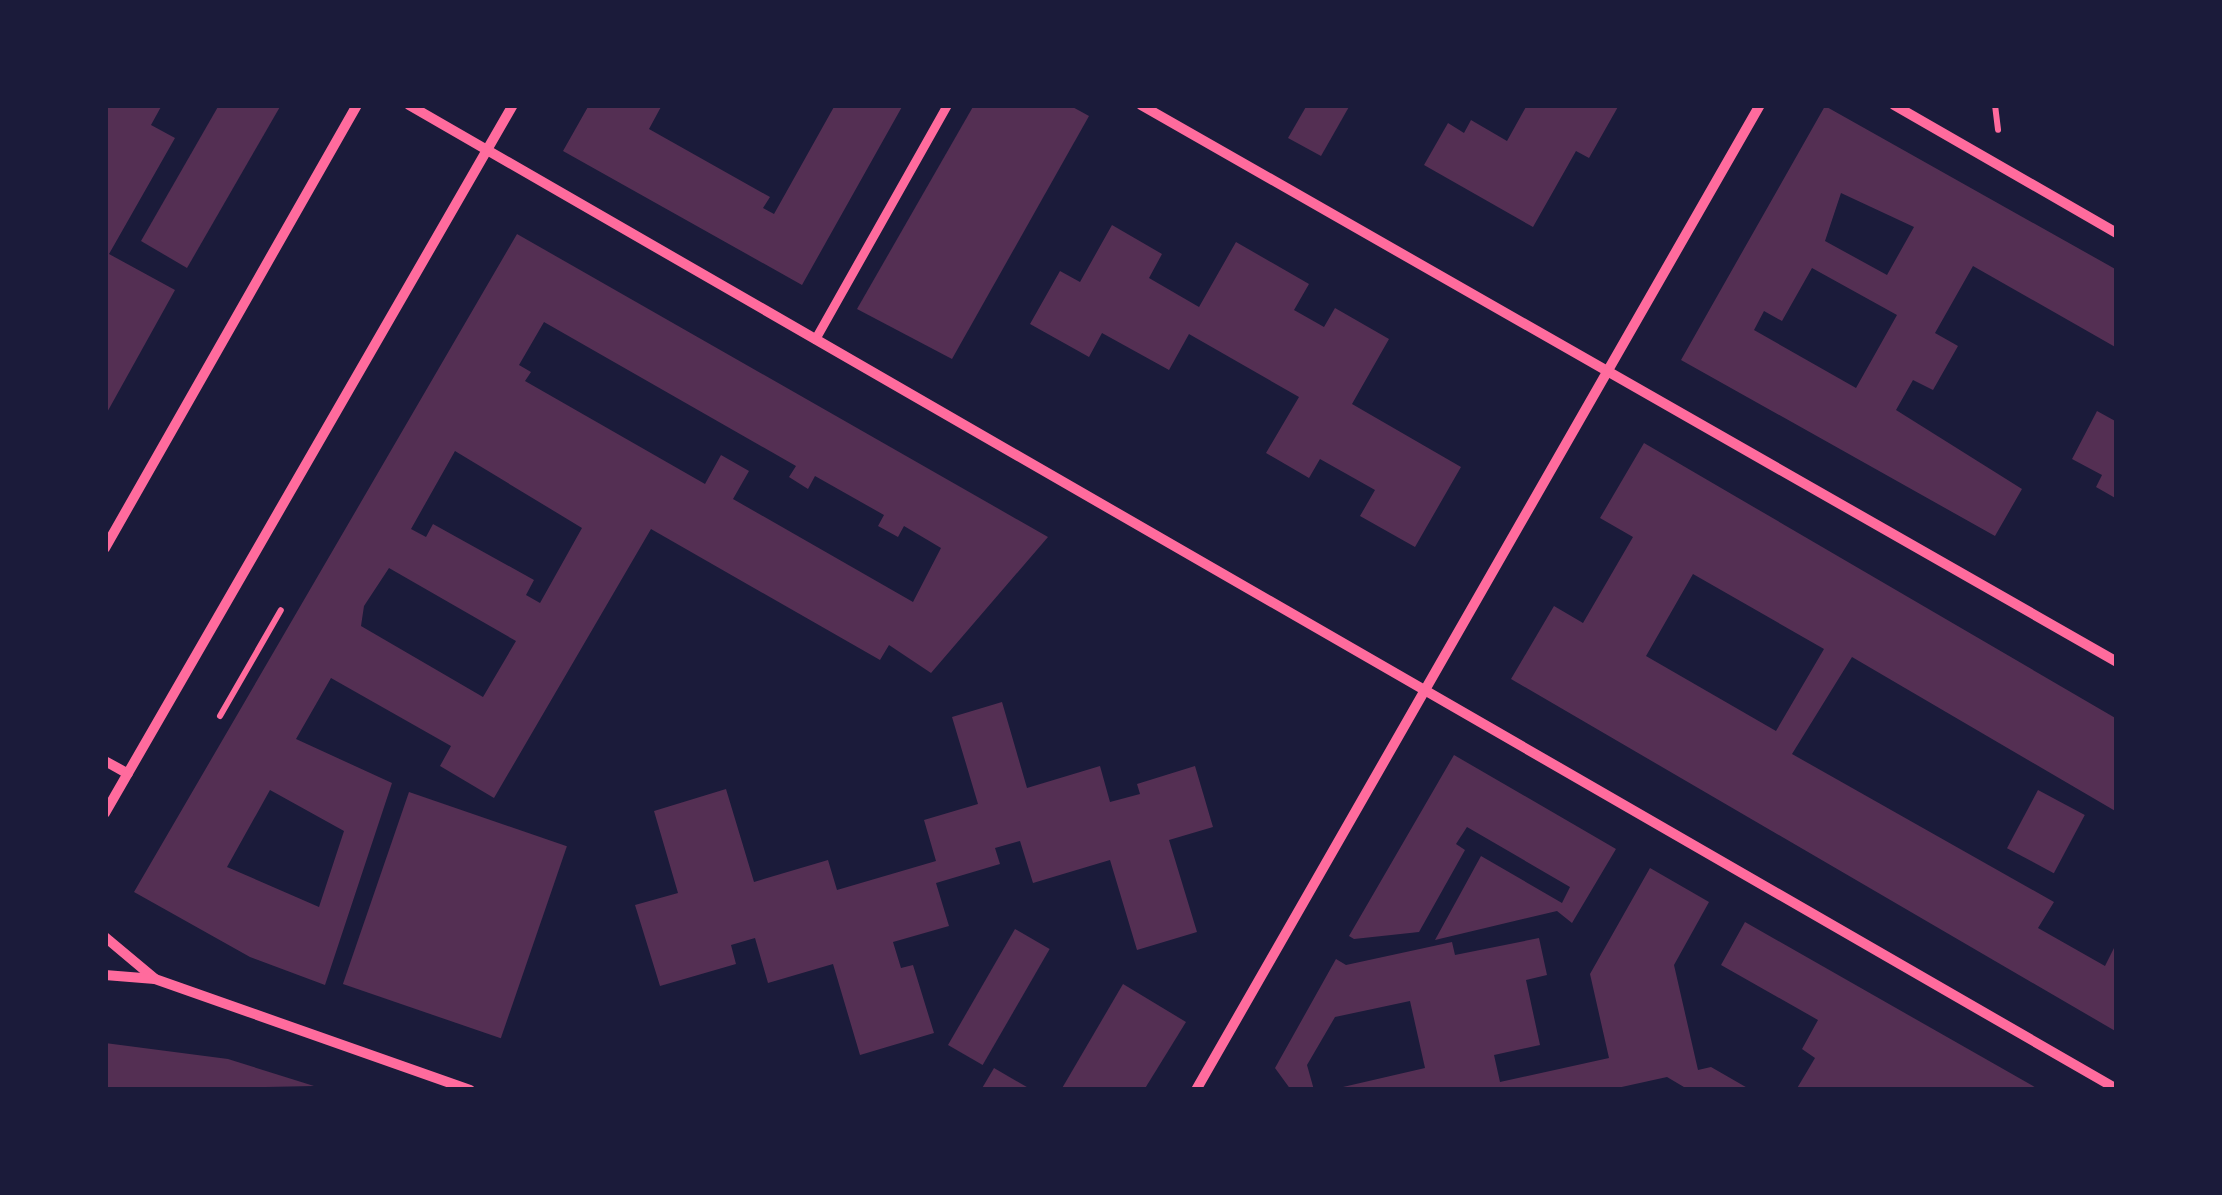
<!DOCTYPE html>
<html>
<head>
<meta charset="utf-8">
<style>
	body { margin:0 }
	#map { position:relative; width:2222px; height:1195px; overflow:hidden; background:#1b1b3a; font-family:"Zilla Slab",serif }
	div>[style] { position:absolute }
	.building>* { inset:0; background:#542f53; transform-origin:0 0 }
	.path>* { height:6px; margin:-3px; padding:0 3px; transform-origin:3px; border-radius:3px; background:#ff6b9d }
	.pedestrian>* { height:9px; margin:-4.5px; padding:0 4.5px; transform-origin:4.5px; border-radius:4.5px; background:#ff6b9d }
	.minor>* { height:10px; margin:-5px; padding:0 5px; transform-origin:5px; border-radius:5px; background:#ff6b9d }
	span { translate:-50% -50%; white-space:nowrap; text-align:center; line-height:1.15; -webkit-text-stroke:8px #1b1b3a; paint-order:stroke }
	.frame { position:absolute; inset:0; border:108px solid #1b1b3a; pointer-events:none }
</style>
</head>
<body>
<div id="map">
	<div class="building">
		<div style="clip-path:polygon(105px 105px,162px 105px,151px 125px,175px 138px,109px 254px,175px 290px,105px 416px)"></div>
		<div style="clip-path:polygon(219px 105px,281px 105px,187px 268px,141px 241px)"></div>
		<div style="clip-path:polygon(589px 105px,662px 105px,649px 129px,770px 197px,763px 208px,774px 214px,835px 105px,903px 105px,802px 285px,563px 151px)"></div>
		<div style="clip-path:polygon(974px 105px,1069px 105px,1089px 116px,952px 359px,857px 309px)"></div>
		<div style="clip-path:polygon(1307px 105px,1350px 105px,1321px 156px,1288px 138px)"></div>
		<div style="clip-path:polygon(1527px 105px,1619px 105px,1589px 158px,1576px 151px,1533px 227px,1424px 165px,1448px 123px,1464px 133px,1471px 120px,1507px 141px)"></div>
		<div style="clip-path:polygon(evenodd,1825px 106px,2117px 270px,2117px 348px,1973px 266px,1935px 333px,1958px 346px,1933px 390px,1913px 380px,1896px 410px,2022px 489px,1995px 536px,1681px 360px,1825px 106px,1841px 193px,1914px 227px,1887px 275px,1825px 241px,1841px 193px,1825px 106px,1812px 268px,1897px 315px,1856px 388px,1754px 330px,1764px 311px,1782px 321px,1812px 268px)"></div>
		<div style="clip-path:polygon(1112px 225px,1162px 254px,1149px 278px,1199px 307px,1236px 242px,1309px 284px,1294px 310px,1324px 327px,1335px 308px,1389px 339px,1352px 404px,1461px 467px,1415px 547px,1360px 516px,1375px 490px,1320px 459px,1309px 478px,1266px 453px,1299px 397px,1189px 334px,1169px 370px,1102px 333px,1089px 357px,1030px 324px,1060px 271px,1080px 282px)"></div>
		<div style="clip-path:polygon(evenodd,517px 234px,1048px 537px,931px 673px,889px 645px,880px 660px,651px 529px,494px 798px,440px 766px,451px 746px,331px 678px,296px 739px,392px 783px,325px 985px,250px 957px,134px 892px,517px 234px,544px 322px,796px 466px,789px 477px,808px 489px,815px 476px,884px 515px,878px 526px,898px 537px,904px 526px,941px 548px,913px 602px,733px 499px,749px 471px,721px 455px,705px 484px,525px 381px,531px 372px,519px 365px,544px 322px,517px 234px,455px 451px,582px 528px,540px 603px,526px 595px,534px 580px,433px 524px,426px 537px,411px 529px,455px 451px,517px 234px,389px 568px,516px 641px,483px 697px,361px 626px,364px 606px,389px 568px,517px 234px,270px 790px,344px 831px,319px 907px,227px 867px,270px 790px)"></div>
		<div style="clip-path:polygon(2097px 411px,2117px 422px,2117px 499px,2096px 487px,2102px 475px,2072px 459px)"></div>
		<div style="clip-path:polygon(evenodd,1644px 443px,2117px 719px,2117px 812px,1852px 657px,1792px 754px,2054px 902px,2038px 928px,2105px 966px,2117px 942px,2117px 1032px,1511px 679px,1554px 606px,1583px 623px,1633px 537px,1600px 518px,1644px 443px,1693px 574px,1824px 649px,1776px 731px,1646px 656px,1693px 574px)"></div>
		<div style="clip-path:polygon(1002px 702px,1027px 788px,1100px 766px,1110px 802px,1140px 794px,1137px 784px,1195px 766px,1213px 827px,1169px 840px,1197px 932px,1137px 950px,1110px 860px,1033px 883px,1020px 841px,995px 848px,1000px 864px,936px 883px,949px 926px,893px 942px,901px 968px,913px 965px,934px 1033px,860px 1055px,833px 964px,768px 983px,755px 938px,731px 945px,736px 964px,660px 986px,635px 905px,678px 893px,654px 811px,726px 789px,754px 882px,828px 860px,837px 890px,936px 861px,924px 820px,978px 804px,952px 717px)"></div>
		<div style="clip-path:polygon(1454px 755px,1616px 849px,1572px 923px,1557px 911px,1435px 940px,1481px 856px,1562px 903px,1570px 887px,1467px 827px,1456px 844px,1465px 850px,1419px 932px,1354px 939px,1349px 936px)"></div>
		<div style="left:2038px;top:790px;width:53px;height:66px;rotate:28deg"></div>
		<div style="left:409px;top:792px;width:167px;height:203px;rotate:19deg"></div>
		<div style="clip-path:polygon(1650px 868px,1709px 902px,1674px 965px,1698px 1070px,1711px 1067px,1751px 1090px,1689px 1090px,1667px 1077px,1608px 1090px,1330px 1090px,1425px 1068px,1410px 1001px,1335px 1017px,1307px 1065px,1314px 1090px,1291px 1090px,1275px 1068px,1336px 959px,1346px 965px,1452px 942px,1455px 955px,1539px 938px,1547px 975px,1526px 980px,1540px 1045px,1494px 1055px,1500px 1082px,1609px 1058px,1590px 974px)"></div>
		<div style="clip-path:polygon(1745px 922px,2040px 1090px,1796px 1090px,1815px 1058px,1802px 1049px,1818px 1020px,1721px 965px)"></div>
		<div style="left:1015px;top:929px;width:40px;height:134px;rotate:30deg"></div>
		<div style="clip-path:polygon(1123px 984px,1186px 1022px,1144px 1090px,1061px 1090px)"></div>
		<div style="clip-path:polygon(105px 1043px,228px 1059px,314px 1086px,105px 1090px)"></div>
		<div style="clip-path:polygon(994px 1068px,1032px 1090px,981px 1090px)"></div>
	</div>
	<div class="path">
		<div style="left:1995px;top:105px;width:25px;rotate:83deg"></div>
		<div style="left:220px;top:716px;width:122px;rotate:-60.1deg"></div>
	</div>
	<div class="pedestrian">
		<div style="left:815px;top:339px;width:269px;rotate:-60.6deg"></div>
	</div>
	<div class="minor">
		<div style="left:409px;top:105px;width:1971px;rotate:29.95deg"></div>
		<div style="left:1141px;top:105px;width:1124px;rotate:29.71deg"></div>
		<div style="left:1894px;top:105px;width:257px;rotate:29.9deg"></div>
		<div style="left:105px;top:548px;width:510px;rotate:-60.37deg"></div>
		<div style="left:105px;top:761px;width:26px;rotate:29deg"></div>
		<div style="left:105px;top:813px;width:817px;rotate:-60.05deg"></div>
		<div style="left:105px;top:937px;width:64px;rotate:39.9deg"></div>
		<div style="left:105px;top:975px;width:50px;rotate:4.6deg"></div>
		<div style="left:155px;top:979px;width:334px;rotate:19.4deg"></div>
		<div style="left:1196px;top:1090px;width:1135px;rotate:-60.21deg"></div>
	</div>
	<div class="frame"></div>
</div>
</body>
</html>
